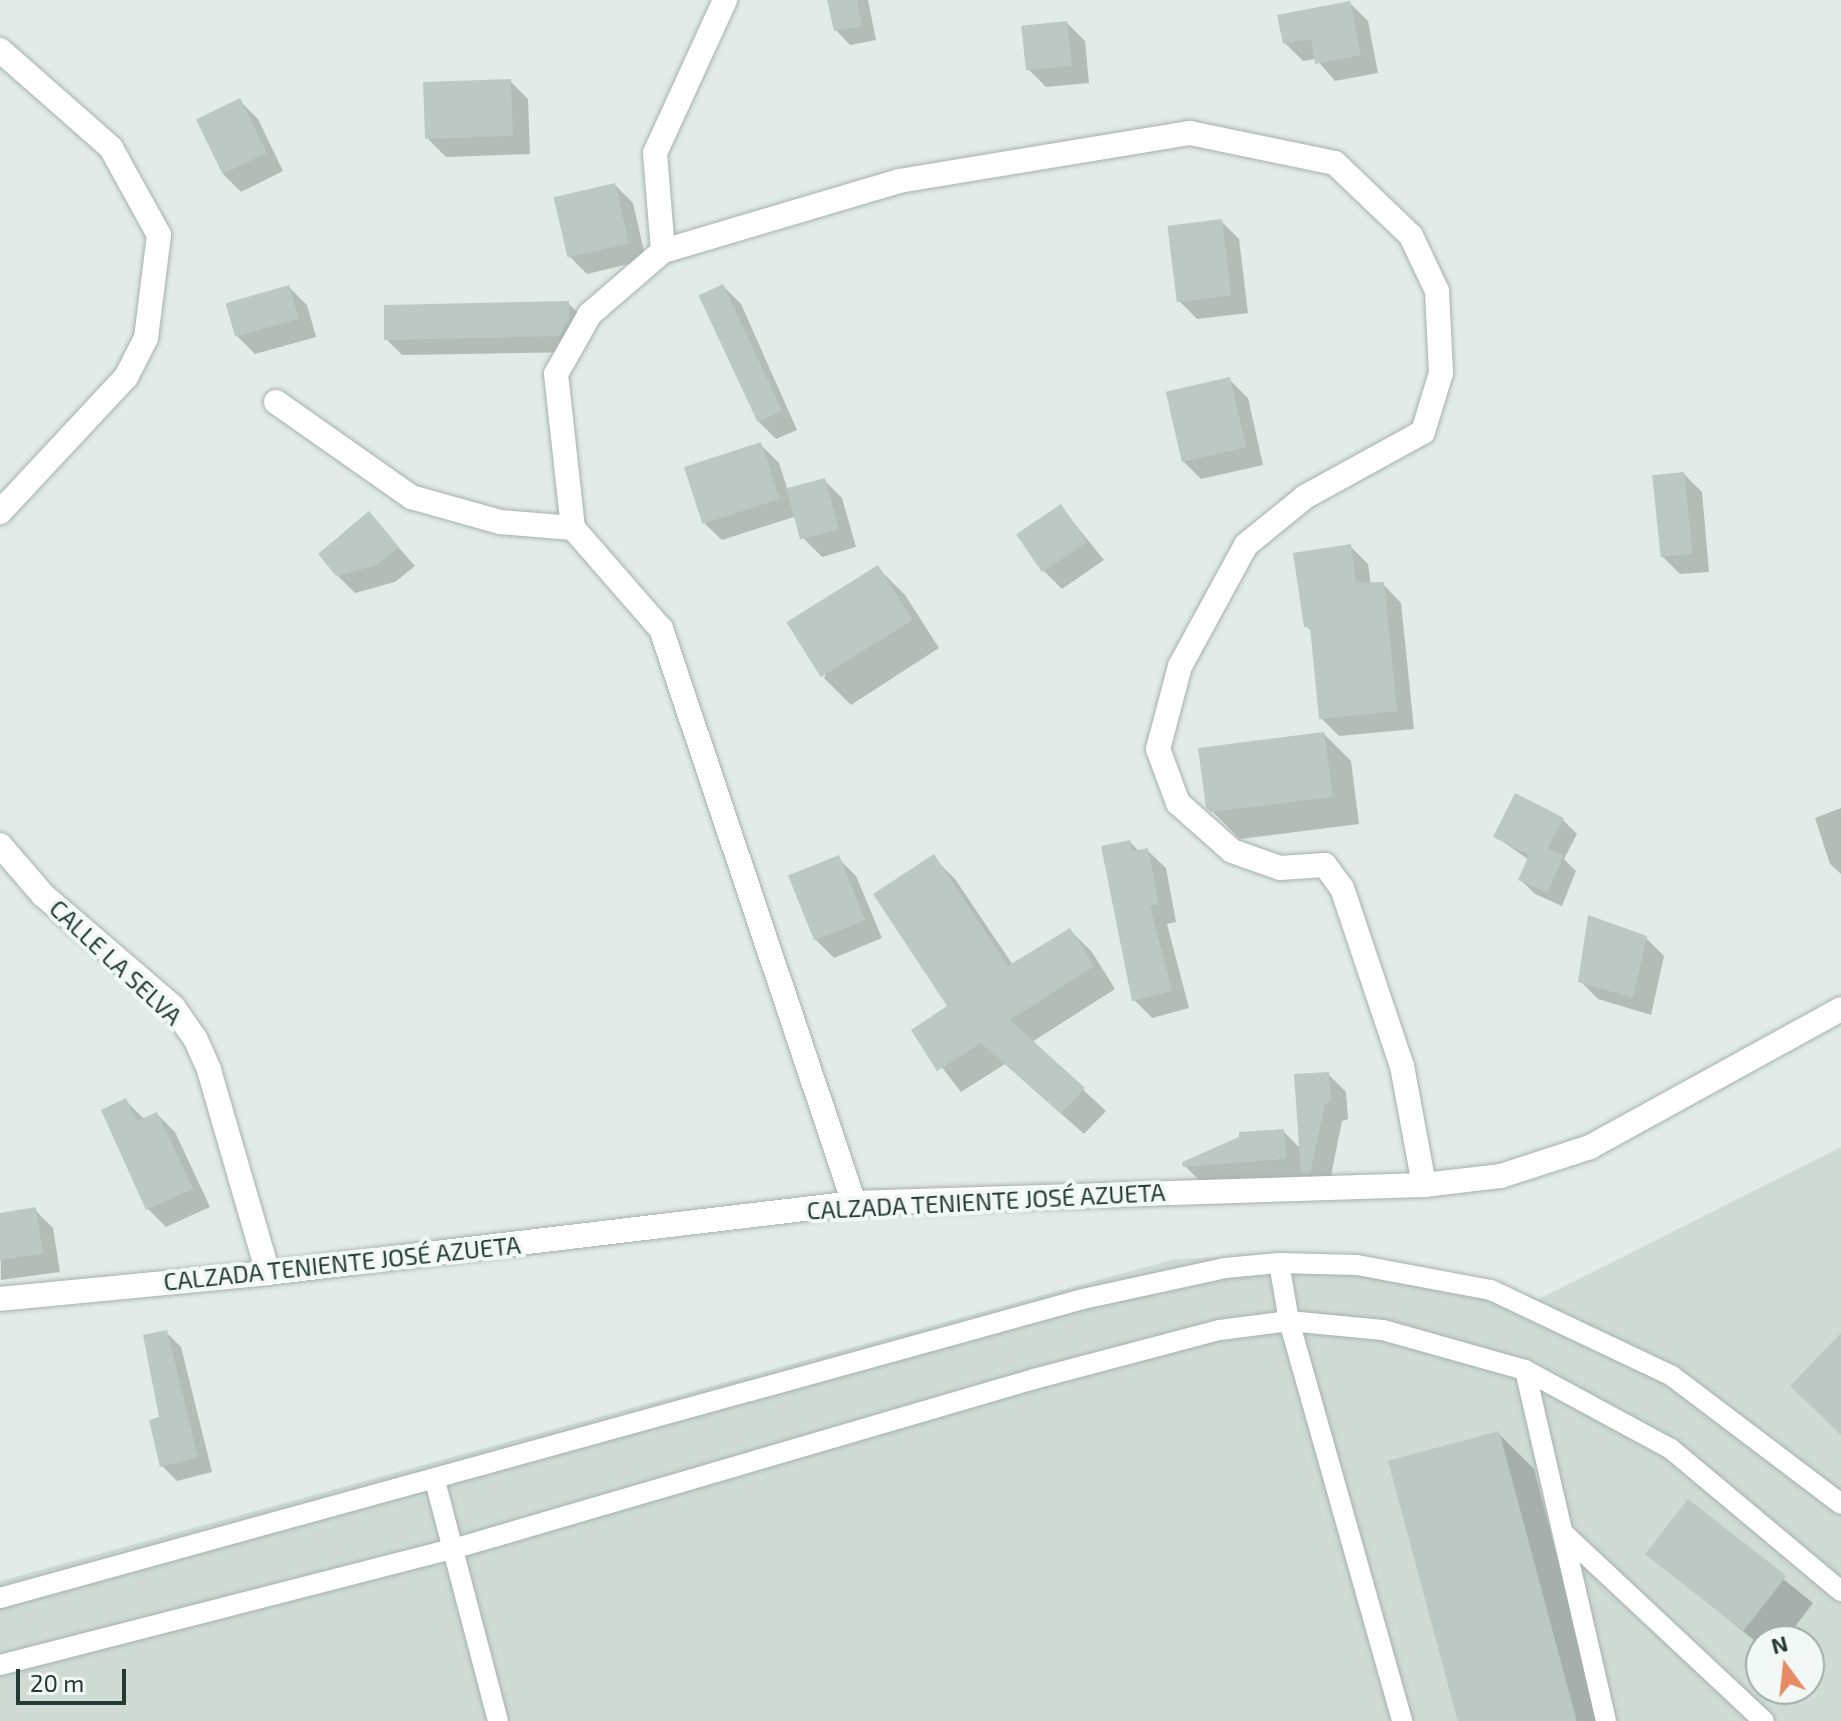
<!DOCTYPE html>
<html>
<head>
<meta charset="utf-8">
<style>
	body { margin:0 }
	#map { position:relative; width:1841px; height:1721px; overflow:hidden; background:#e2ebe7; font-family:"Exo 2",sans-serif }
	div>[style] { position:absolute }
	.built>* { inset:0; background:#d0dbd6 }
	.shadow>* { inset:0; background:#0003 }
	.building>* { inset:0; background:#bbc8c3; transform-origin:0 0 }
	.roads { filter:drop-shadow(0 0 2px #a5b2ae) drop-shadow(0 0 2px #a5b2ae) }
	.lane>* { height:20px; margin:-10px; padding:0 10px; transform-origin:10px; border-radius:10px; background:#fff }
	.street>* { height:24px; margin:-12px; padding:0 12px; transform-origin:12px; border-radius:12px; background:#fff }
	.secondary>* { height:24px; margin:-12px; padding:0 12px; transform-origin:12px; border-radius:12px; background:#fff }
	span { translate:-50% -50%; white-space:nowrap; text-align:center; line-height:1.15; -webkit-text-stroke:8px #f2f8f5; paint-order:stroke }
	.street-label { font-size:24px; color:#243a35 }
	.north { position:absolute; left:1745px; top:1625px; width:80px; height:80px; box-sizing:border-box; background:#f2f8f5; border:2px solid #a0aca8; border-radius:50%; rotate:345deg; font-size:22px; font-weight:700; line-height:32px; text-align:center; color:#243a35 }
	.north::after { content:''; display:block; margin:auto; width:28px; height:36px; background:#e68b65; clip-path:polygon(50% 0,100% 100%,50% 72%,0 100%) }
	.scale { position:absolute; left:16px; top:1669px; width:110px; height:36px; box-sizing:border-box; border:4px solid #243a35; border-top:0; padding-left:10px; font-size:24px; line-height:28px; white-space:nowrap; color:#243a35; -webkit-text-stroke:6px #f2f8f5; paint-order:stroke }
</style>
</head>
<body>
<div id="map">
	<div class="built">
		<div style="clip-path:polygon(evenodd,1841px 1147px,1841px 1721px,0 1721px,0 1581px,1175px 1259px,1308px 1254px,1433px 1271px,1539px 1299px,1841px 1147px,1761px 1641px,1809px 1641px,1809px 1689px,1761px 1689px,1761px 1641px)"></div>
	</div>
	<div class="shadow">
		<div style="clip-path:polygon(829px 0,868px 0,876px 40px,850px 45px,836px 30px)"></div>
		<div style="clip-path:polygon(1350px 3px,1368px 21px,1378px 73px,1335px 81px,1316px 59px,1303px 61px,1285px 43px)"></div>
		<div style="clip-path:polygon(1067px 23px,1085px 41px,1089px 83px,1046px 87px,1028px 69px)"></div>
		<div style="clip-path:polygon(510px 81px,528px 99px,530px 154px,446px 157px,428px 139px)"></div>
		<div style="clip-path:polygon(240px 101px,258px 119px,283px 171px,241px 192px,223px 174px)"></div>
		<div style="clip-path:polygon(615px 185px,633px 203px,646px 260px,587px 274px,569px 256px)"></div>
		<div style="clip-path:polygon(1221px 221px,1239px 239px,1248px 313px,1197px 319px,1179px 301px)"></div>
		<div style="clip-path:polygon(723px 286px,741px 304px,797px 430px,776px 439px,758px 421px)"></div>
		<div style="clip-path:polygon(289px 287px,307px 305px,316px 337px,255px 354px,237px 336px)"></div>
		<div style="clip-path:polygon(568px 303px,584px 319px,576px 352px,402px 355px,386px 339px)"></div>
		<div style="clip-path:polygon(1230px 380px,1248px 398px,1263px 465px,1201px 479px,1183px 461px)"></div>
		<div style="clip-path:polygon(761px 445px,779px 463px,788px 491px,824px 480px,842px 498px,856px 547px,822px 557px,804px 539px,797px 516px,722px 540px,703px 522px)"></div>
		<div style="clip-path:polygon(1684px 474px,1702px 492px,1709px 572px,1680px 574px,1662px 556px)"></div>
		<div style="clip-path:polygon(1061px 507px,1104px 560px,1062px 589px,1044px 571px)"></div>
		<div style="clip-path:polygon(369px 514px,415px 566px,395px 582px,355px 593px,337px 575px)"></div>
		<div style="clip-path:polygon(1350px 546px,1368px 564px,1371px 585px,1383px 584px,1401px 603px,1414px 729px,1339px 736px,1321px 718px,1312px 632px,1306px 626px)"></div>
		<div style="clip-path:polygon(878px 568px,905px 595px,939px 648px,851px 705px,824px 678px)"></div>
		<div style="clip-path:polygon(1324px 734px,1351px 761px,1359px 824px,1240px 839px,1208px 807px)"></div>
		<div style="clip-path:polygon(1841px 808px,1841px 874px,1830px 864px,1815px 818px)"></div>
		<div style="clip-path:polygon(1562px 819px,1577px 834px,1564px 859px,1576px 871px,1562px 906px,1535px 894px,1521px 880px,1529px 860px,1495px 836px)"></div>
		<div style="clip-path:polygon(1130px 842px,1139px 851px,1147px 850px,1166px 868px,1176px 922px,1167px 924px,1189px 1008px,1152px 1018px,1134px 1000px)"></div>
		<div style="clip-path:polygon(933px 857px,955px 879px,1013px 965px,1070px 930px,1092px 952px,1115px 989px,1032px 1042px,1106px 1111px,1084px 1134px,1005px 1064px,961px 1092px,913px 1030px,950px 1007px)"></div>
		<div style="clip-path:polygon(838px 858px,856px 876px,882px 938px,834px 958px,816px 940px)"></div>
		<div style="clip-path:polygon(1646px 938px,1664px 956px,1651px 1015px,1598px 999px,1580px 981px)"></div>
		<div style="clip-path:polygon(1328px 1074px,1346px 1092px,1348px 1119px,1342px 1121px,1328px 1191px,1321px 1191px,1305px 1176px,1203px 1184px,1185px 1166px,1283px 1131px,1301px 1149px)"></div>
		<div style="clip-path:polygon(126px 1101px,145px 1120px,157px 1114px,175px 1132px,210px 1207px,166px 1227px,148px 1209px)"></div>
		<div style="clip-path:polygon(35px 1210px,53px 1228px,60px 1272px,1px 1280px,0 1215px)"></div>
		<div style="clip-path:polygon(166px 1332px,181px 1347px,212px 1472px,177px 1481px,162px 1466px)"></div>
		<div style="clip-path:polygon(1498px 1433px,1534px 1469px,1600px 1721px,1458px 1721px)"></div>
		<div style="clip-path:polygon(1688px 1502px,1813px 1603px,1784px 1641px,1761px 1641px,1761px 1646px,1648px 1554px)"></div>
	</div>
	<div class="building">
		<div style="clip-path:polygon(827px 0,857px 0,862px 26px,834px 31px)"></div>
		<div style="clip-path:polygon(1350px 1px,1361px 55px,1315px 64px,1311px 39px,1283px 44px,1277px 15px)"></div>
		<div style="left:1067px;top:21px;width:45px;height:46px;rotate:84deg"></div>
		<div style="left:511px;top:79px;width:57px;height:88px;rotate:88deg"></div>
		<div style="left:240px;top:98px;width:61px;height:49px;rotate:64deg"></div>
		<div style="left:615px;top:183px;width:62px;height:63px;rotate:77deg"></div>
		<div style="left:1222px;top:219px;width:77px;height:55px;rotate:83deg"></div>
		<div style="left:723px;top:284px;width:140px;height:27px;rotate:65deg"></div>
		<div style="left:289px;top:285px;width:35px;height:66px;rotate:74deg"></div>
		<div style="clip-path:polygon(569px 301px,569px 320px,560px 336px,384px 340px,384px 305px)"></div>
		<div style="left:1230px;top:377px;width:72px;height:66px;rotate:77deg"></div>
		<div style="left:761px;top:442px;width:60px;height:81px;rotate:72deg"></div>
		<div style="left:1684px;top:472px;width:82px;height:32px;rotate:84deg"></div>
		<div style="left:825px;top:478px;width:53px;height:40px;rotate:75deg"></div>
		<div style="left:1061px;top:504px;width:46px;height:54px;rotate:56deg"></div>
		<div style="clip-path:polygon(369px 511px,399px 547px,377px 565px,336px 576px,318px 554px)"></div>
		<div style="clip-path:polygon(1351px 544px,1356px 583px,1384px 582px,1397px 711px,1319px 719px,1310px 627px,1304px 627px,1293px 553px)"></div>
		<div style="left:878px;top:565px;width:65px;height:108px;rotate:58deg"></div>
		<div style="clip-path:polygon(1324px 732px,1333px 797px,1211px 812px,1206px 808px,1198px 748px)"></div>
		<div style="clip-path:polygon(1515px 793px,1564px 818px,1547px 849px,1563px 855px,1548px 893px,1518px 880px,1529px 855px,1493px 837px)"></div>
		<div style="clip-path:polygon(1130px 840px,1132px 851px,1148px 848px,1159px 905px,1150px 906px,1172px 991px,1132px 1001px,1101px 846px)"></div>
		<div style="clip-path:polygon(934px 854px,1008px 966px,1070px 928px,1094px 966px,1010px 1020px,1085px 1088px,1061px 1114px,981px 1043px,937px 1071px,911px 1030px,947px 1006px,873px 894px)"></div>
		<div style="left:839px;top:855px;width:70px;height:55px;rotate:68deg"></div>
		<div style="clip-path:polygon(1588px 915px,1647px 936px,1633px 998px,1578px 982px)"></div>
		<div style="clip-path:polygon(1329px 1072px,1331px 1101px,1325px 1104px,1310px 1174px,1301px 1174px,1294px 1074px)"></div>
		<div style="clip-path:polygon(126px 1098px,137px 1121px,157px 1112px,193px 1189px,146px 1210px,101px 1110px)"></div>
		<div style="clip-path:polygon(1284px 1129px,1286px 1159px,1183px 1167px,1182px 1162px,1239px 1137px,1239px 1132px)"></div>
		<div style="clip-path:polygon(36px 1207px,43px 1254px,0 1260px,0 1213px)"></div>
		<div style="clip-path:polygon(167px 1330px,198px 1457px,160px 1467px,149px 1420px,159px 1417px,143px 1335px)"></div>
		<div style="clip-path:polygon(1841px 1333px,1841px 1435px,1790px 1386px)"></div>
		<div style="left:1499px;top:1431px;width:300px;height:115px;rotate:75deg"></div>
		<div style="left:1688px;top:1499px;width:125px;height:70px;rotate:38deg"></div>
	</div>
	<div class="roads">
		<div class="lane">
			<div style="left:1279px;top:1263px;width:59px;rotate:80.2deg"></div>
			<div style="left:1289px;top:1321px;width:416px;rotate:74.2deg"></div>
			<div style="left:1525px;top:1370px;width:360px;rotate:77deg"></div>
			<div style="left:435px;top:1481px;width:248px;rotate:75.3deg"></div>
			<div style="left:1563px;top:1533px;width:275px;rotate:43.1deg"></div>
			<div style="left:0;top:1598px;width:1124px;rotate:-15.43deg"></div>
			<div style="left:1083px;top:1299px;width:145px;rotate:-12.3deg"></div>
			<div style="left:1225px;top:1268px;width:54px;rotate:-5.3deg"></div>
			<div style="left:1279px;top:1263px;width:78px;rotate:1.5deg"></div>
			<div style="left:1357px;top:1265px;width:136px;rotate:10.6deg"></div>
			<div style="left:1491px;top:1290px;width:200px;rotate:25.4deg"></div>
			<div style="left:1672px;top:1376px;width:212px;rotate:37.1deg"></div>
			<div style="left:0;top:1665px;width:468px;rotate:-14.4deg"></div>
			<div style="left:453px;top:1549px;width:605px;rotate:-16.31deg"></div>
			<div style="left:1034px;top:1379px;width:192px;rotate:-14.8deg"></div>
			<div style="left:1220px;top:1330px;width:70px;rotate:-7.4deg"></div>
			<div style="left:1289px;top:1321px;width:94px;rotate:5.5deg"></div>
			<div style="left:1383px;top:1330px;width:148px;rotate:15.7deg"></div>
			<div style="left:1525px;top:1370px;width:166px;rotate:28.4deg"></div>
			<div style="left:1671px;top:1449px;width:222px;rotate:39.9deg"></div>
		</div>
		<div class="street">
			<div style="left:0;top:50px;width:148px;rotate:41.4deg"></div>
			<div style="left:111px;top:148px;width:99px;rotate:61.1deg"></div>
			<div style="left:159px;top:235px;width:104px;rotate:97.2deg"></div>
			<div style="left:146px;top:338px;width:44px;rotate:117.1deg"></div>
			<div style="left:126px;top:377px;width:185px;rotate:133deg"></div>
			<div style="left:663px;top:251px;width:98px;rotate:-94.7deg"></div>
			<div style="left:655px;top:153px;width:168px;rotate:-65.4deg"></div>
			<div style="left:276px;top:402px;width:165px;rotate:35.1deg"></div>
			<div style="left:411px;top:497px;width:92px;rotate:15.7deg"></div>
			<div style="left:500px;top:522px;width:73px;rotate:4.7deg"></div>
			<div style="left:0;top:845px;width:66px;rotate:49.3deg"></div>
			<div style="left:43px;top:895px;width:172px;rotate:40.7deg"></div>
			<div style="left:173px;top:1007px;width:38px;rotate:55deg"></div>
			<div style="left:195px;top:1038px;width:35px;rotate:66deg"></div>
			<div style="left:209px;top:1070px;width:211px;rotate:73.8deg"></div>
			<div style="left:854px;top:1203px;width:606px;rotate:-108.58deg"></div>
			<div style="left:661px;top:629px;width:134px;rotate:-131.1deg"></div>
			<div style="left:573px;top:528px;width:155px;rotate:-96.3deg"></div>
			<div style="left:556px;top:374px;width:69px;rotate:-60.5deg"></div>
			<div style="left:590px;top:314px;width:96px;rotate:-40.8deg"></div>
			<div style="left:663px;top:251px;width:246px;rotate:-16.5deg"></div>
			<div style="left:899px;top:181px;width:295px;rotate:-9.4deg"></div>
			<div style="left:1190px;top:133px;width:148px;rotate:11.7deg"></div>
			<div style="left:1335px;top:163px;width:105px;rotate:43.8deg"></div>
			<div style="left:1411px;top:236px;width:61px;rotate:64.7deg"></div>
			<div style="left:1437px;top:291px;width:82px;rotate:87.2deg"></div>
			<div style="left:1441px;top:373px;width:62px;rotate:107deg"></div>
			<div style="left:1423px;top:432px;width:135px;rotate:151.2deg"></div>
			<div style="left:1305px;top:497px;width:76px;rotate:140.9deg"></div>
			<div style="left:1246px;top:545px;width:138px;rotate:118.6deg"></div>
			<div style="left:1180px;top:666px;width:86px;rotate:104.8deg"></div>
			<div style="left:1158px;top:749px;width:58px;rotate:69.7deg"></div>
			<div style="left:1178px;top:803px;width:72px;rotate:41.6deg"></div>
			<div style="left:1232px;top:851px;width:51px;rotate:19.5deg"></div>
			<div style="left:1280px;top:868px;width:45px;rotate:-3.8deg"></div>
			<div style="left:1325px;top:865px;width:29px;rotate:54deg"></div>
			<div style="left:1342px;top:888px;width:188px;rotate:71.4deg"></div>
			<div style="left:1402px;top:1066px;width:121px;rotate:79.5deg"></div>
		</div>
		<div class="secondary">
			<div style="left:0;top:1299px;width:269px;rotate:-5.5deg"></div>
			<div style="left:268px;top:1273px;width:590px;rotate:-6.81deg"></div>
			<div style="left:854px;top:1203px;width:570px;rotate:-1.81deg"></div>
			<div style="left:1424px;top:1185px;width:78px;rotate:-6.7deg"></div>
			<div style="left:1501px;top:1176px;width:94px;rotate:-18deg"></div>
			<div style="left:1590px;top:1147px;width:286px;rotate:-28.8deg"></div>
		</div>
	</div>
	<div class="street-label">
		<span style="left:116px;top:962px;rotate:43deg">CALLE LA SELVA</span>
		<span style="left:986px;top:1201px;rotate:-3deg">CALZADA TENIENTE JOSÉ AZUETA</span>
		<span style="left:342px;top:1263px;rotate:-6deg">CALZADA TENIENTE JOSÉ AZUETA</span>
	</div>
	<div class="north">N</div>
	<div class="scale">20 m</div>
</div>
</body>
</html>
